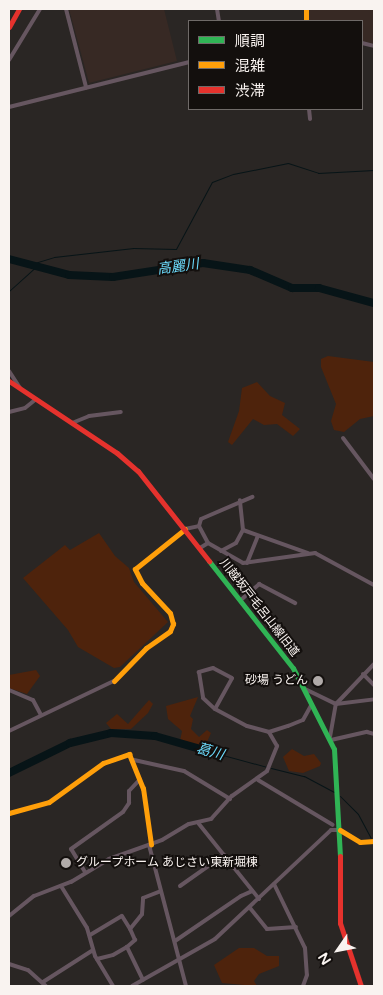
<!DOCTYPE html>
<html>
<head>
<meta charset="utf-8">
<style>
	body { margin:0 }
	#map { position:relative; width:383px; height:995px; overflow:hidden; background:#2a2624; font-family:"Varela Round","Noto Sans JP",sans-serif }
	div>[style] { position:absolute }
	.built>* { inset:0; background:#372924 }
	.green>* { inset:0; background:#4e230c }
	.stream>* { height:1px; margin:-0.5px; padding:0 0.5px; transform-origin:0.5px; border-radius:0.5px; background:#071417 }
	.river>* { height:8px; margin:-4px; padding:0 4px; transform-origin:4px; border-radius:4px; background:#071417 }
	.street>* { height:4px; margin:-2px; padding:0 2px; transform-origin:2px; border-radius:2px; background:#665660 }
	.fast>* { height:5px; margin:-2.5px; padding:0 2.5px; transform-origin:2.5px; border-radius:2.5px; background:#30b455 }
	.slow>* { height:5px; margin:-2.5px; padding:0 2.5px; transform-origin:2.5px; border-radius:2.5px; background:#ff9f0a }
	.jam>* { height:5px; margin:-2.5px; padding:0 2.5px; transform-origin:2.5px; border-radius:2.5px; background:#e5322d }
	.dots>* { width:14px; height:14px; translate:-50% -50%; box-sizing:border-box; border:2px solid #130f0d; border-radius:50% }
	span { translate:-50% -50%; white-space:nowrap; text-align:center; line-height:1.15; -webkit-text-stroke:4px #130f0d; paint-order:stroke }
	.street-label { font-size:12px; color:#f9f3f0 }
	.poi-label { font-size:12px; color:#f9f3f0 }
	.right { translate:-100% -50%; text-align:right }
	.left { translate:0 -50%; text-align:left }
	.water-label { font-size:14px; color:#6cdcfd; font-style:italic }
	.frame { position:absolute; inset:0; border:10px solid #f9f3f0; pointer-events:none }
	.legend { position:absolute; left:188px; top:20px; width:175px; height:90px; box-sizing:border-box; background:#130f0d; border:1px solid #6f6a68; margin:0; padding:6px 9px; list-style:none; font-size:15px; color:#f9f3f0 }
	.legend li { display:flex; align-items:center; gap:10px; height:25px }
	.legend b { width:25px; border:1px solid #6f6a68 }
	.north { position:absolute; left:313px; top:925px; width:50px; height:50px; -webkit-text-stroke:4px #130f0d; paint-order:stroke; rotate:237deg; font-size:14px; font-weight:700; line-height:20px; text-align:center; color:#f9f3f0 }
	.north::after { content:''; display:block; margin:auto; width:18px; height:22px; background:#f9f3f0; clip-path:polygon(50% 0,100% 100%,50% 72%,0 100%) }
</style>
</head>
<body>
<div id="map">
	<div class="built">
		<div style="clip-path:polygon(69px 9px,164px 9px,177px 61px,89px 83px)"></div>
		<div style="clip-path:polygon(309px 9px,374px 9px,374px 44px,362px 41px,362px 21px,309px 21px)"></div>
	</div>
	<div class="green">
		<div style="clip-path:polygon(328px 356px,374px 362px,374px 416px,360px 419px,344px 432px,334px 430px,331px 421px,336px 404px,321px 367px,321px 359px)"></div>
		<div style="clip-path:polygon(257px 382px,270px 396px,285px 403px,282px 415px,300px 429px,293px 436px,277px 424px,264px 425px,253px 419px,232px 445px,228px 442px,239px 411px,242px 388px)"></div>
		<div style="clip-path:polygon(99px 533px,115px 556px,129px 568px,134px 582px,168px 622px,120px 667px,114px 668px,78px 647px,68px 630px,23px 578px,65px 545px,70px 550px)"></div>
		<div style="clip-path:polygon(36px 670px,40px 676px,27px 694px,9px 688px,9px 675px)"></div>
		<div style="clip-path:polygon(198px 697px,190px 716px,193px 719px,191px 729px,199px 737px,207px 730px,211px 733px,207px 742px,214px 747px,212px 750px,180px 741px,182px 731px,168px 719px,166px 706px)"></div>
		<div style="clip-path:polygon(149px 700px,153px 704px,148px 713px,131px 729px,111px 729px,106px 723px,117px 714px,128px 724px)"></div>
		<div style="clip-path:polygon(292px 749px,304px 756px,314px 754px,321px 763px,320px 766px,303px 773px,289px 771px,283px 757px)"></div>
		<div style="clip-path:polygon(239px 948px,254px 948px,267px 956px,279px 956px,279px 966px,259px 974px,254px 981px,257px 986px,222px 983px,214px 965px)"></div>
	</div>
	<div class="stream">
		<div style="left:28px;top:265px;width:27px;rotate:-17deg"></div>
		<div style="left:54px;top:257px;width:80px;rotate:-6.5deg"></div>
		<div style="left:133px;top:248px;width:43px;rotate:1.3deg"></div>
		<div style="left:176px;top:249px;width:76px;rotate:-61.8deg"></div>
		<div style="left:212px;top:182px;width:22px;rotate:-21deg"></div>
		<div style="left:233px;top:174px;width:56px;rotate:-11.3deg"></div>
		<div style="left:288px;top:163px;width:32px;rotate:18deg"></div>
		<div style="left:318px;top:173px;width:56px;rotate:-3.1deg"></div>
		<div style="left:9px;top:291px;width:36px;rotate:-42deg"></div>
		<div style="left:197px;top:748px;width:73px;rotate:15.2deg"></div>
		<div style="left:271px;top:768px;width:34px;rotate:14deg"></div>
		<div style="left:304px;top:776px;width:34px;rotate:28deg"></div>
		<div style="left:340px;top:796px;width:25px;rotate:45deg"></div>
		<div style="left:358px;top:814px;width:27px;rotate:62deg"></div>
		<div style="left:373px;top:844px;width:14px;rotate:86deg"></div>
		<div style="left:374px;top:876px;width:38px;rotate:90deg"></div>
	</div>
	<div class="river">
		<div style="left:9px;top:259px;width:62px;rotate:14.9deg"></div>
		<div style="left:69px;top:275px;width:44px;rotate:2.6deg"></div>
		<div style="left:113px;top:277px;width:91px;rotate:-8.8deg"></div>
		<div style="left:203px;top:263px;width:48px;rotate:8.5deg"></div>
		<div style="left:250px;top:270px;width:46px;rotate:23.2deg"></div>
		<div style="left:292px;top:288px;width:27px"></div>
		<div style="left:319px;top:288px;width:57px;rotate:15.3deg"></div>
		<div style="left:9px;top:773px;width:68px;rotate:-26.2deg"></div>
		<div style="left:70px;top:743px;width:42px;rotate:-13.7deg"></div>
		<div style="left:111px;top:733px;width:44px;rotate:3.9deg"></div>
		<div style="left:155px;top:736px;width:44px;rotate:15.9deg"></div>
	</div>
	<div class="street">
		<div style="left:66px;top:9px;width:81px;rotate:75.6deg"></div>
		<div style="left:217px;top:9px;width:12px;rotate:81deg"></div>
		<div style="left:362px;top:43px;width:12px;rotate:14deg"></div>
		<div style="left:9px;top:60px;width:60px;rotate:-58.7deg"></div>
		<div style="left:9px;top:107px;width:186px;rotate:-14deg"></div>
		<div style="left:309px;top:109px;width:10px;rotate:84deg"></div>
		<div style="left:9px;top:371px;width:20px;rotate:57deg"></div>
		<div style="left:9px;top:412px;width:16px;rotate:-14deg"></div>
		<div style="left:25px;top:408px;width:14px;rotate:-39deg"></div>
		<div style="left:72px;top:423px;width:18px;rotate:-22deg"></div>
		<div style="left:89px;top:416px;width:32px;rotate:-7deg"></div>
		<div style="left:343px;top:438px;width:51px;rotate:52.9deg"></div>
		<div style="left:185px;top:529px;width:14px;rotate:-12deg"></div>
		<div style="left:243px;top:530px;width:69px;rotate:19.5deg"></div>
		<div style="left:208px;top:543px;width:19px;rotate:-118deg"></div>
		<div style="left:199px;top:526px;width:7px;rotate:-74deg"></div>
		<div style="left:201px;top:519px;width:56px;rotate:-23.3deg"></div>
		<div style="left:200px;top:548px;width:9px;rotate:-32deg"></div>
		<div style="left:208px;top:543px;width:40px;rotate:29.7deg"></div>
		<div style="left:243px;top:563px;width:73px;rotate:-7.9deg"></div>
		<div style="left:315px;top:553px;width:67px;rotate:28.5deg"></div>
		<div style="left:221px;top:551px;width:17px;rotate:-28deg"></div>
		<div style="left:236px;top:543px;width:15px;rotate:-62deg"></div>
		<div style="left:243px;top:530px;width:30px;rotate:-96deg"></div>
		<div style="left:247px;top:563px;width:29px;rotate:-68deg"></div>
		<div style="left:242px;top:599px;width:23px;rotate:-41deg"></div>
		<div style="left:259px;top:584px;width:41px;rotate:27.8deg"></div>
		<div style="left:363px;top:674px;width:16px;rotate:45deg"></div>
		<div style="left:305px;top:689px;width:34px;rotate:26deg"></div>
		<div style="left:336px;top:704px;width:55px;rotate:-46.5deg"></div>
		<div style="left:9px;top:690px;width:26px;rotate:23deg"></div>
		<div style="left:33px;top:700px;width:17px;rotate:62deg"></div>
		<div style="left:215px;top:709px;width:35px;rotate:-61deg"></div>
		<div style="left:232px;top:678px;width:21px;rotate:-152deg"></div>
		<div style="left:213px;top:668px;width:15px;rotate:164deg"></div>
		<div style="left:199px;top:672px;width:26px;rotate:81deg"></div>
		<div style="left:203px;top:698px;width:16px;rotate:43deg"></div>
		<div style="left:215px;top:709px;width:36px;rotate:28deg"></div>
		<div style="left:247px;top:726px;width:23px;rotate:15deg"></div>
		<div style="left:269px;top:732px;width:20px;rotate:-18deg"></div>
		<div style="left:288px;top:726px;width:16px;rotate:-22deg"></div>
		<div style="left:303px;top:720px;width:18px;rotate:-61deg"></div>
		<div style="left:9px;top:731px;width:116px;rotate:-25.5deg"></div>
		<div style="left:330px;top:737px;width:34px;rotate:-80deg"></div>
		<div style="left:336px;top:704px;width:38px;rotate:-7deg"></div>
		<div style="left:331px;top:740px;width:37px;rotate:-13deg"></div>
		<div style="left:367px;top:732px;width:7px;rotate:16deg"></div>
		<div style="left:134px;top:760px;width:51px;rotate:12.4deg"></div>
		<div style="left:184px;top:771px;width:54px;rotate:31.3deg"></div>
		<div style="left:258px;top:780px;width:87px;rotate:31deg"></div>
		<div style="left:199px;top:824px;width:96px;rotate:51.3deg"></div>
		<div style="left:149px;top:845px;width:146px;rotate:75.3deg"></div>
		<div style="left:85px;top:872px;width:27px;rotate:-121deg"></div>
		<div style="left:71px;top:849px;width:64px;rotate:-35.4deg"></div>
		<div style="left:123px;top:812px;width:11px;rotate:-56deg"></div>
		<div style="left:129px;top:803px;width:12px;rotate:-90deg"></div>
		<div style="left:129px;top:791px;width:16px;rotate:-47deg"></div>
		<div style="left:274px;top:884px;width:71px;rotate:64.2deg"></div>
		<div style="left:305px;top:948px;width:27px;rotate:86deg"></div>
		<div style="left:307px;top:975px;width:12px;rotate:110deg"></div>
		<div style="left:61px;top:886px;width:49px;rotate:58.2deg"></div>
		<div style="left:87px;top:928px;width:29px;rotate:74deg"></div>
		<div style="left:95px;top:956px;width:35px;rotate:59deg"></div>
		<div style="left:180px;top:886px;width:54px;rotate:-35.2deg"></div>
		<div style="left:250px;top:908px;width:27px;rotate:51deg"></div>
		<div style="left:267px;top:929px;width:29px;rotate:-4deg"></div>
		<div style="left:9px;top:916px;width:32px;rotate:-39deg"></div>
		<div style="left:34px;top:896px;width:40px;rotate:-21deg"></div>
		<div style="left:71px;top:882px;width:44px;rotate:-31.2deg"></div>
		<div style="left:109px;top:859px;width:56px;rotate:-19.7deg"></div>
		<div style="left:162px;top:840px;width:31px;rotate:-31deg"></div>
		<div style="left:189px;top:824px;width:23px;rotate:-13deg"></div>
		<div style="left:211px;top:819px;width:31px;rotate:-48deg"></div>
		<div style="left:232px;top:796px;width:43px;rotate:-35.5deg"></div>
		<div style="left:267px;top:771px;width:27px;rotate:-68deg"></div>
		<div style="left:277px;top:746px;width:16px;rotate:-120deg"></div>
		<div style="left:90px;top:935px;width:37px;rotate:-31deg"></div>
		<div style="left:122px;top:916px;width:15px;rotate:58deg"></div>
		<div style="left:175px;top:941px;width:80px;rotate:-34.3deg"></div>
		<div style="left:241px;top:896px;width:12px;rotate:-24deg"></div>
		<div style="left:97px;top:959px;width:16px;rotate:-14deg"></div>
		<div style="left:113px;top:955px;width:16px;rotate:-30deg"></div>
		<div style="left:9px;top:964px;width:20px;rotate:18deg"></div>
		<div style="left:28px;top:970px;width:24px;rotate:42deg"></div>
		<div style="left:143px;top:980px;width:37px;rotate:-116deg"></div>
		<div style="left:127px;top:947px;width:11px;rotate:-41deg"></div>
		<div style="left:135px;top:940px;width:12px;rotate:-114deg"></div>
		<div style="left:130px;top:929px;width:19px;rotate:-51deg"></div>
		<div style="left:142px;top:914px;width:16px;rotate:-86deg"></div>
		<div style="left:143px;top:898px;width:19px;rotate:-21deg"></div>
		<div style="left:43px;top:982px;width:59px;rotate:-32.6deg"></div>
		<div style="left:132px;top:986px;width:95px;rotate:-29.5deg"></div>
		<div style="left:215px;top:939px;width:159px;rotate:-43.2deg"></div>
		<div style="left:331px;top:830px;width:9px"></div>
	</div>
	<div class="fast">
		<div style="left:209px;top:561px;width:136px;rotate:51.9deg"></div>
		<div style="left:293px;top:668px;width:91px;rotate:63.2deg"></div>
		<div style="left:334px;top:749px;width:107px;rotate:86.8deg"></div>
	</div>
	<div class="slow">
		<div style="left:306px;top:9px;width:12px;rotate:90deg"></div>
		<div style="left:114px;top:681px;width:46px;rotate:-45.9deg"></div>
		<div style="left:146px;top:648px;width:29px;rotate:-35deg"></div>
		<div style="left:170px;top:631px;width:8px;rotate:-67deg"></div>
		<div style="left:173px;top:624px;width:11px;rotate:-105deg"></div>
		<div style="left:170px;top:613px;width:41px;rotate:-133deg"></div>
		<div style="left:142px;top:583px;width:16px;rotate:-117deg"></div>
		<div style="left:135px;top:569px;width:64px;rotate:-38.7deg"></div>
		<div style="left:9px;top:813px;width:41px;rotate:-15.4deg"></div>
		<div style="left:49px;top:802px;width:67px;rotate:-35.8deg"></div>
		<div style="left:103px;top:763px;width:28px;rotate:-19deg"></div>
		<div style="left:129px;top:754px;width:37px;rotate:68deg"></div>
		<div style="left:143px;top:788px;width:57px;rotate:81.9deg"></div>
		<div style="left:340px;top:830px;width:23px;rotate:31deg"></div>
		<div style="left:360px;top:842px;width:14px;rotate:-4deg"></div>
	</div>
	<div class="jam">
		<div style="left:9px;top:27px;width:21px;rotate:-61deg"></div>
		<div style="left:9px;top:381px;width:130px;rotate:33.7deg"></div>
		<div style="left:117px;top:453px;width:28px;rotate:41deg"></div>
		<div style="left:138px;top:471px;width:115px;rotate:51.7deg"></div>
		<div style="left:340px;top:856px;width:67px;rotate:90deg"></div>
		<div style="left:340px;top:923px;width:66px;rotate:71.6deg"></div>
	</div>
	<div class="dots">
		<div style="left:318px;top:681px;background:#b1aba9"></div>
		<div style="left:66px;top:863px;background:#b1aba9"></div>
	</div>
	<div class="street-label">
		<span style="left:259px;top:608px;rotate:52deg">川越坂戸毛呂山線旧道</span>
	</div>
	<div class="poi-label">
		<span class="right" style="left:308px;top:681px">砂場 うどん</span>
		<span class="left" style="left:76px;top:863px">グループホーム あじさい東新堀棟</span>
	</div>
	<div class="water-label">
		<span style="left:178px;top:267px;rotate:-8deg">高麗川</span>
		<span style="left:210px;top:752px;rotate:16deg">葛川</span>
	</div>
	<div class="frame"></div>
	<ul class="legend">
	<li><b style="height:6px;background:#30b455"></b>順調</li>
	<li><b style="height:6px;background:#ff9f0a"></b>混雑</li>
	<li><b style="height:6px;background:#e5322d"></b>渋滞</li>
	</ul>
	<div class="north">N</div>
</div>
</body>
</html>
